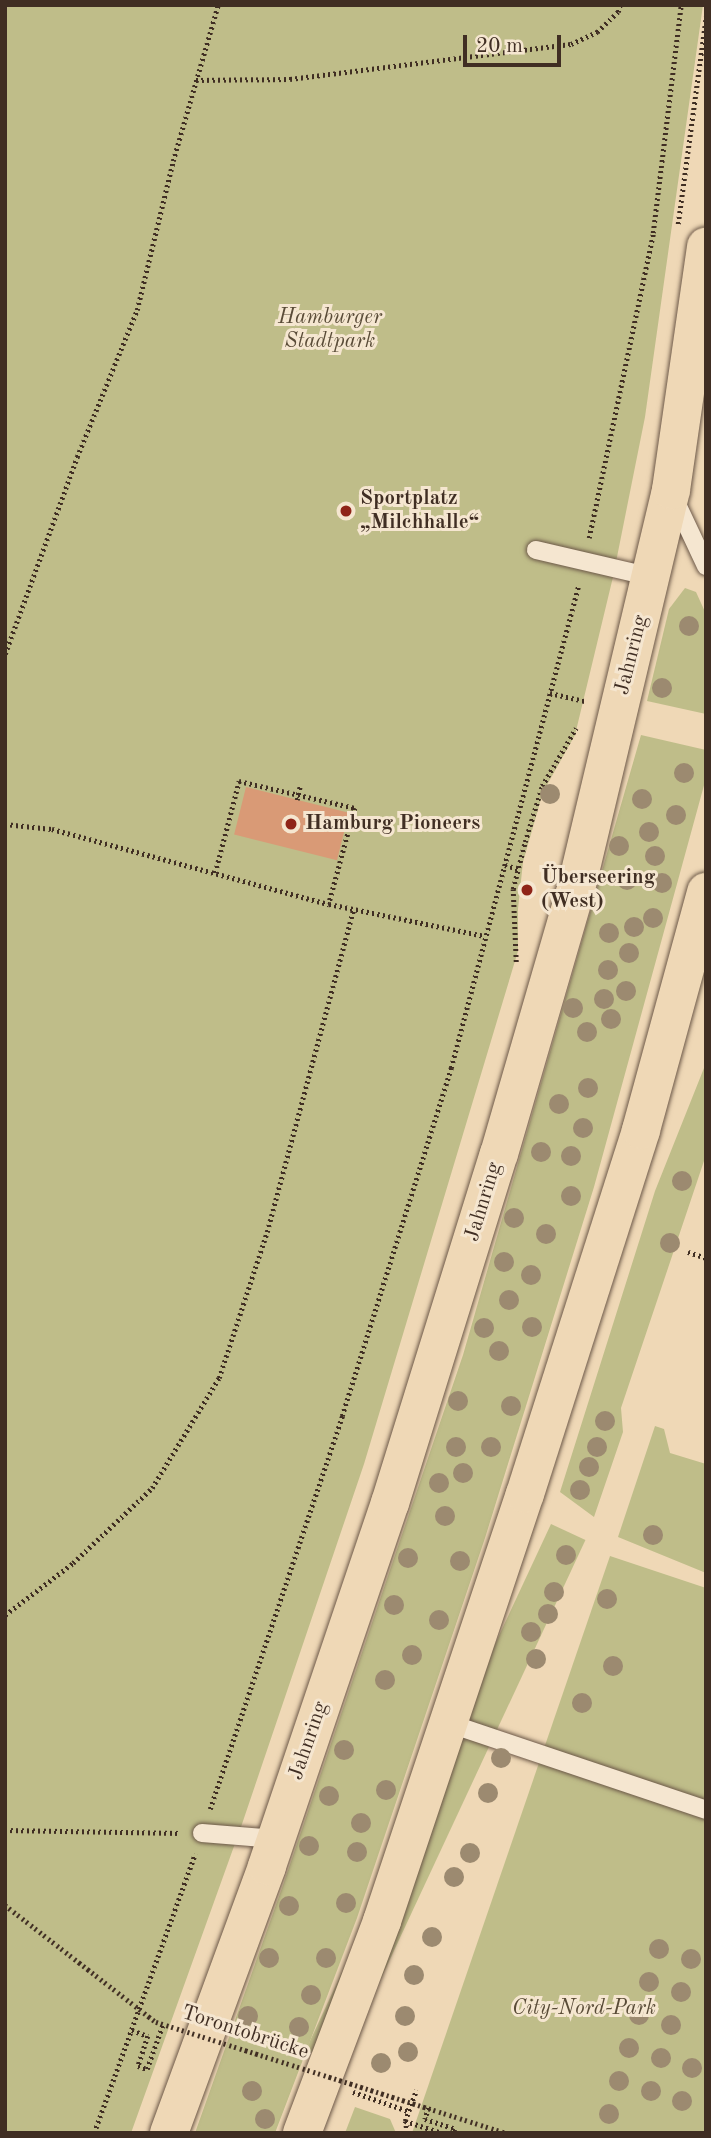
<!DOCTYPE html>
<html>
<head>
<meta charset="utf-8">
<style>
	body { margin:0 }
	#map { position:relative; width:711px; height:2138px; overflow:hidden; background:#efd8b6; font-family:"Old Standard TT",serif }
	div>[style] { position:absolute }
	.green>* { inset:0; background:#bfbd89; transform-origin:0 0 }
	.building>* { inset:0; background:#d99a76; transform-origin:0 0 }
	.path>* { height:4.5px; margin-top:-2.25px; transform-origin:0; background:repeating-linear-gradient(90deg,#402e23 0 2px,transparent 0 5.5px) }
	.roads { filter:drop-shadow(0 0 2px #6c5848) drop-shadow(0 0 2px #6c5848) }
	.service>* { height:18px; margin:-9px; padding:0 9px; transform-origin:9px; border-radius:9px; background:#f5e6d0 }
	.primary>* { height:38px; margin:-19px; padding:0 19px; transform-origin:19px; border-radius:19px; background:#efd8b6 }
	.path-bridge>* { height:4.5px; margin-top:-2.25px; transform-origin:0; background:repeating-linear-gradient(90deg,#402e23 0 2px,transparent 0 5.5px) }
	.trees>* { width:20px; height:20px; margin:-10px; border-radius:50%; background:#9c8a70 }
	.dots>* { width:19px; height:19px; translate:-50% -50%; box-sizing:border-box; border:4px solid #f5e6d0; border-radius:50% }
	span { translate:-50% -50%; white-space:nowrap; text-align:center; line-height:1.15; -webkit-text-stroke:6px #f5e6d0; paint-order:stroke }
	.park-label { font-size:21px; color:#594b37; font-style:italic }
	.poi-label { font-size:21px; color:#402e23; font-weight:700 }
	.left { translate:0 -50%; text-align:left }
	.street-label { font-size:21px; color:#402e23 }
	.frame { position:absolute; inset:0; border:7px solid #402e23; pointer-events:none }
	.scale { position:absolute; left:463px; top:35px; width:98px; height:32px; box-sizing:border-box; border:4px solid #402e23; border-top:0; padding-left:9px; font-size:21px; line-height:24px; white-space:nowrap; color:#402e23; -webkit-text-stroke:5px #f5e6d0; paint-order:stroke }
</style>
</head>
<body>
<div id="map">
	<div class="green">
		<div style="clip-path:polygon(5px 5px,703px 5px,645px 417px,613px 577px,575px 735px,543px 792px,523px 862px,518px 909px,518px 951px,364px 1464px,242px 1824px,131px 2133px,5px 2133px)"></div>
		<div style="clip-path:polygon(685px 588px,696px 592px,706px 614px,706px 714px,647px 701px,669px 609px)"></div>
		<div style="clip-path:polygon(641px 735px,706px 750px,706px 778px,594px 1187px,485px 1538px,357px 1918px,275px 2133px,195px 2133px,282px 1888px,463px 1355px)"></div>
		<div style="clip-path:polygon(706px 1063px,706px 1155px,621px 1408px,623px 1432px,594px 1517px,560px 1492px,655px 1191px)"></div>
		<div style="clip-path:polygon(655px 1426px,664px 1429px,670px 1453px,706px 1464px,706px 1573px,618px 1537px)"></div>
		<div style="left:551px;top:1524px;width:38px;height:580px;rotate:25deg"></div>
		<div style="clip-path:polygon(610px 1556px,706px 1588px,706px 2133px,412px 2133px)"></div>
		<div style="clip-path:polygon(355px 2107px,390px 2119px,396px 2133px,345px 2133px)"></div>
	</div>
	<div class="building">
		<div style="left:246px;top:787px;width:106px;height:49px;rotate:14deg"></div>
	</div>
	<div class="path">
		<div style="left:196px;top:80px;width:94px;rotate:-0.6deg"></div>
		<div style="left:290px;top:79px;width:283px;rotate:-7.1deg"></div>
		<div style="left:571px;top:44px;width:29px;rotate:-25deg"></div>
		<div style="left:597px;top:32px;width:29px;rotate:-44deg"></div>
		<div style="left:618px;top:12px;width:7px;rotate:-74deg"></div>
		<div style="left:678px;top:224px;width:209px;rotate:-82.3deg"></div>
		<div style="left:589px;top:538px;width:312px;rotate:-78.1deg"></div>
		<div style="left:653px;top:233px;width:230px;rotate:-83deg"></div>
		<div style="left:5px;top:654px;width:210px;rotate:-69.9deg"></div>
		<div style="left:77px;top:457px;width:159px;rotate:-67.8deg"></div>
		<div style="left:137px;top:310px;width:153px;rotate:-76.4deg"></div>
		<div style="left:173px;top:161px;width:162px;rotate:-73.9deg"></div>
		<div style="left:550px;top:693px;width:37px;rotate:13deg"></div>
		<div style="left:297px;top:800px;width:14px;rotate:-78deg"></div>
		<div style="left:5px;top:824px;width:47px;rotate:6.1deg"></div>
		<div style="left:52px;top:829px;width:287px;rotate:15.2deg"></div>
		<div style="left:329px;top:904px;width:159px;rotate:11.6deg"></div>
		<div style="left:505px;top:865px;width:15px;rotate:16deg"></div>
		<div style="left:215px;top:873px;width:95px;rotate:-75.4deg"></div>
		<div style="left:239px;top:781px;width:119px;rotate:13.1deg"></div>
		<div style="left:355px;top:808px;width:99px;rotate:105.2deg"></div>
		<div style="left:516px;top:962px;width:73px;rotate:-92.4deg"></div>
		<div style="left:513px;top:889px;width:49px;rotate:-75.7deg"></div>
		<div style="left:525px;top:842px;width:59px;rotate:-73.1deg"></div>
		<div style="left:542px;top:786px;width:67px;rotate:-59.6deg"></div>
		<div style="left:688px;top:1252px;width:19px;rotate:18deg"></div>
		<div style="left:5px;top:1615px;width:86px;rotate:-37.4deg"></div>
		<div style="left:73px;top:1563px;width:109px;rotate:-43.5deg"></div>
		<div style="left:152px;top:1488px;width:129px;rotate:-58.7deg"></div>
		<div style="left:219px;top:1378px;width:154px;rotate:-71.8deg"></div>
		<div style="left:267px;top:1232px;width:333px;rotate:-75deg"></div>
		<div style="left:210px;top:1809px;width:415px;rotate:-71.4deg"></div>
		<div style="left:342px;top:1416px;width:365px;rotate:-72.6deg"></div>
		<div style="left:451px;top:1068px;width:500px;rotate:-75.2deg"></div>
		<div style="left:5px;top:1830px;width:175px;rotate:1deg"></div>
		<div style="left:132px;top:2030px;width:17px;rotate:21deg"></div>
		<div style="left:148px;top:2036px;width:32px;rotate:108deg"></div>
		<div style="left:138px;top:2066px;width:9px;rotate:18deg"></div>
		<div style="left:147px;top:2069px;width:48px;rotate:-70.4deg"></div>
		<div style="left:353px;top:2092px;width:58px;rotate:19.1deg"></div>
		<div style="left:429px;top:2108px;width:12px;rotate:110deg"></div>
		<div style="left:425px;top:2119px;width:32px;rotate:18deg"></div>
		<div style="left:455px;top:2129px;width:4px;rotate:117deg"></div>
		<div style="left:405px;top:2121px;width:38px;rotate:18deg"></div>
		<div style="left:94px;top:2133px;width:297px;rotate:-70.1deg"></div>
		<div style="left:407px;top:2133px;width:12px;rotate:-99deg"></div>
		<div style="left:405px;top:2121px;width:33px;rotate:-70deg"></div>
	</div>
	<div class="roads">
		<div class="service">
			<div style="left:675px;top:500px;width:73px;rotate:64.8deg"></div>
			<div style="left:536px;top:550px;width:119px;rotate:13.1deg"></div>
			<div style="left:448px;top:1723px;width:272px;rotate:18.6deg"></div>
			<div style="left:202px;top:1833px;width:74px;rotate:4.6deg"></div>
		</div>
		<div class="primary">
			<div style="left:169px;top:2133px;width:284px;rotate:-69.8deg"></div>
			<div style="left:267px;top:1866px;width:383px;rotate:-71.3deg"></div>
			<div style="left:390px;top:1503px;width:366px;rotate:-72.7deg"></div>
			<div style="left:499px;top:1154px;width:272px;rotate:-73.8deg"></div>
			<div style="left:575px;top:893px;width:414px;rotate:-76.6deg"></div>
			<div style="left:671px;top:490px;width:246px;rotate:-81.8deg"></div>
			<div style="left:302px;top:2133px;width:227px;rotate:-69.3deg"></div>
			<div style="left:382px;top:1921px;width:450px;rotate:-71.5deg"></div>
			<div style="left:525px;top:1494px;width:382px;rotate:-72.3deg"></div>
			<div style="left:641px;top:1130px;width:247px;rotate:-74.7deg"></div>
		</div>
	</div>
	<div class="path-bridge">
		<div style="left:5px;top:1905px;width:191px;rotate:37.8deg"></div>
		<div style="left:156px;top:2022px;width:367px;rotate:17.6deg"></div>
	</div>
	<div class="trees">
		<div style="left:689px;top:626px"></div>
		<div style="left:662px;top:688px"></div>
		<div style="left:684px;top:773px"></div>
		<div style="left:550px;top:794px"></div>
		<div style="left:642px;top:799px"></div>
		<div style="left:676px;top:815px"></div>
		<div style="left:649px;top:832px"></div>
		<div style="left:619px;top:846px"></div>
		<div style="left:655px;top:856px"></div>
		<div style="left:627px;top:880px"></div>
		<div style="left:662px;top:883px"></div>
		<div style="left:653px;top:918px"></div>
		<div style="left:634px;top:927px"></div>
		<div style="left:609px;top:933px"></div>
		<div style="left:629px;top:953px"></div>
		<div style="left:608px;top:970px"></div>
		<div style="left:626px;top:991px"></div>
		<div style="left:604px;top:999px"></div>
		<div style="left:573px;top:1008px"></div>
		<div style="left:611px;top:1019px"></div>
		<div style="left:587px;top:1032px"></div>
		<div style="left:588px;top:1088px"></div>
		<div style="left:559px;top:1104px"></div>
		<div style="left:583px;top:1128px"></div>
		<div style="left:541px;top:1152px"></div>
		<div style="left:571px;top:1156px"></div>
		<div style="left:682px;top:1181px"></div>
		<div style="left:571px;top:1196px"></div>
		<div style="left:514px;top:1218px"></div>
		<div style="left:546px;top:1234px"></div>
		<div style="left:670px;top:1243px"></div>
		<div style="left:504px;top:1262px"></div>
		<div style="left:531px;top:1275px"></div>
		<div style="left:509px;top:1300px"></div>
		<div style="left:532px;top:1327px"></div>
		<div style="left:484px;top:1328px"></div>
		<div style="left:499px;top:1351px"></div>
		<div style="left:458px;top:1401px"></div>
		<div style="left:511px;top:1406px"></div>
		<div style="left:605px;top:1421px"></div>
		<div style="left:456px;top:1447px"></div>
		<div style="left:491px;top:1447px"></div>
		<div style="left:597px;top:1447px"></div>
		<div style="left:589px;top:1467px"></div>
		<div style="left:463px;top:1473px"></div>
		<div style="left:439px;top:1483px"></div>
		<div style="left:580px;top:1490px"></div>
		<div style="left:445px;top:1516px"></div>
		<div style="left:653px;top:1535px"></div>
		<div style="left:566px;top:1555px"></div>
		<div style="left:408px;top:1558px"></div>
		<div style="left:460px;top:1561px"></div>
		<div style="left:554px;top:1592px"></div>
		<div style="left:607px;top:1599px"></div>
		<div style="left:394px;top:1605px"></div>
		<div style="left:548px;top:1614px"></div>
		<div style="left:439px;top:1620px"></div>
		<div style="left:531px;top:1632px"></div>
		<div style="left:412px;top:1655px"></div>
		<div style="left:536px;top:1659px"></div>
		<div style="left:613px;top:1666px"></div>
		<div style="left:385px;top:1680px"></div>
		<div style="left:582px;top:1703px"></div>
		<div style="left:344px;top:1750px"></div>
		<div style="left:501px;top:1758px"></div>
		<div style="left:386px;top:1790px"></div>
		<div style="left:488px;top:1793px"></div>
		<div style="left:329px;top:1796px"></div>
		<div style="left:361px;top:1823px"></div>
		<div style="left:309px;top:1846px"></div>
		<div style="left:357px;top:1852px"></div>
		<div style="left:470px;top:1853px"></div>
		<div style="left:454px;top:1877px"></div>
		<div style="left:346px;top:1903px"></div>
		<div style="left:289px;top:1906px"></div>
		<div style="left:432px;top:1937px"></div>
		<div style="left:659px;top:1949px"></div>
		<div style="left:269px;top:1958px"></div>
		<div style="left:326px;top:1958px"></div>
		<div style="left:691px;top:1959px"></div>
		<div style="left:414px;top:1975px"></div>
		<div style="left:649px;top:1982px"></div>
		<div style="left:681px;top:1992px"></div>
		<div style="left:311px;top:1995px"></div>
		<div style="left:639px;top:2015px"></div>
		<div style="left:248px;top:2016px"></div>
		<div style="left:405px;top:2016px"></div>
		<div style="left:671px;top:2025px"></div>
		<div style="left:299px;top:2027px"></div>
		<div style="left:629px;top:2048px"></div>
		<div style="left:408px;top:2052px"></div>
		<div style="left:661px;top:2058px"></div>
		<div style="left:381px;top:2063px"></div>
		<div style="left:692px;top:2068px"></div>
		<div style="left:619px;top:2081px"></div>
		<div style="left:252px;top:2091px"></div>
		<div style="left:651px;top:2091px"></div>
		<div style="left:682px;top:2101px"></div>
		<div style="left:609px;top:2114px"></div>
		<div style="left:265px;top:2119px"></div>
	</div>
	<div class="dots">
		<div style="left:346px;top:511px;background:#8f2418"></div>
		<div style="left:291px;top:824px;background:#8f2418"></div>
		<div style="left:527px;top:890px;background:#8f2418"></div>
	</div>
	<div class="park-label">
		<span style="left:330px;top:330px">Hamburger<br>Stadtpark</span>
		<span style="left:584px;top:2009px">City-Nord-Park</span>
	</div>
	<div class="poi-label">
		<span class="left" style="left:360px;top:511px">Sportplatz<br>„Milchhalle“</span>
		<span class="left" style="left:305px;top:824px">Hamburg Pioneers</span>
		<span class="left" style="left:541px;top:890px">Überseering<br>(West)</span>
	</div>
	<div class="street-label">
		<span style="left:632px;top:655px;rotate:-76deg">Jahnring</span>
		<span style="left:484px;top:1202px;rotate:-73deg">Jahnring</span>
		<span style="left:309px;top:1741px;rotate:-71deg">Jahnring</span>
		<span style="left:245px;top:2033px;rotate:18deg">Torontobrücke</span>
	</div>
	<div class="frame"></div>
	<div class="scale">20 m</div>
</div>
</body>
</html>
